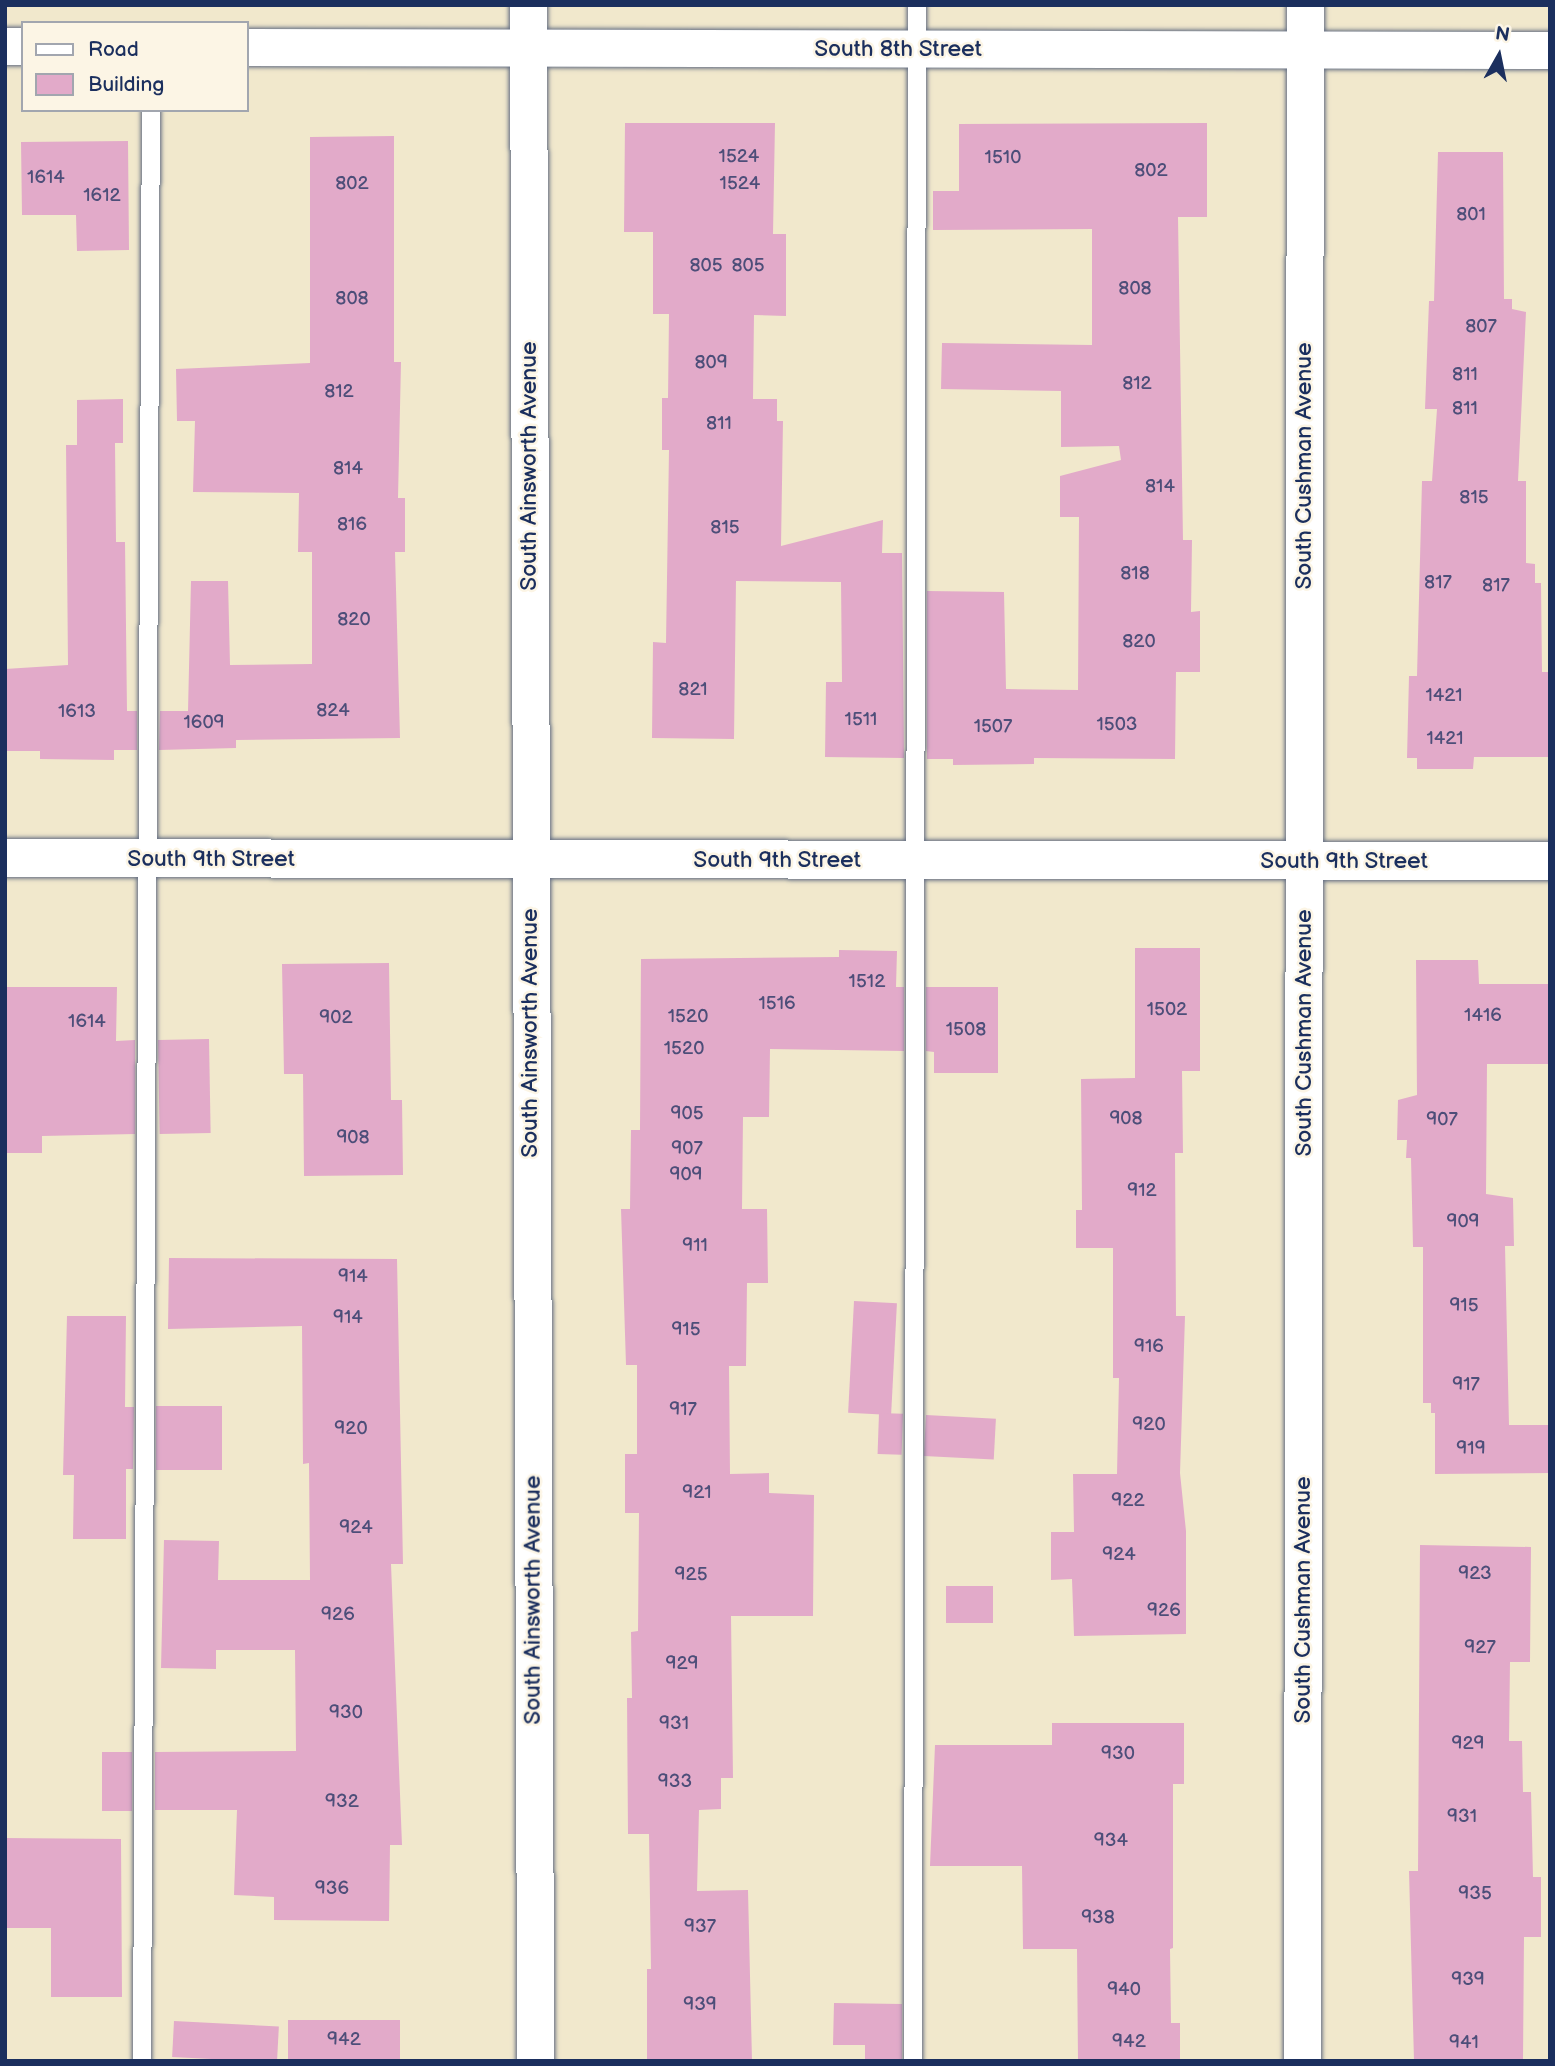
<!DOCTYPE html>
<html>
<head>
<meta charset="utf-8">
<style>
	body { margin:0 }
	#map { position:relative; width:1555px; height:2066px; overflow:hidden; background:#f1e8cc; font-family:"Balsamiq Sans",sans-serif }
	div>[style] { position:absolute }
	.building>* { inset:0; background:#e2aac9; transform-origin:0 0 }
	.roads { filter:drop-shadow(0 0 2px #667084) drop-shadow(0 0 2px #667084) }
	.service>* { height:18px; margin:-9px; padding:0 9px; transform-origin:9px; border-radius:9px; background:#fff }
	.minor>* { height:37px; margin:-18.5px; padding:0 18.5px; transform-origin:18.5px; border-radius:18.5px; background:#fff }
	.tertiary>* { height:38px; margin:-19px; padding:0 19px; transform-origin:19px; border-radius:19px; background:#fff }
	span { translate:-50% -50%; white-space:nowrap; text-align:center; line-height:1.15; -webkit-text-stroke:5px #fcf5e5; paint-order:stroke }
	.number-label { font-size:19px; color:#4d4e79 }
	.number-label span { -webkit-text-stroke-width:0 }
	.street-label { font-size:23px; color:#1b2f5e }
	.frame { position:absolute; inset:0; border:7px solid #1b2f5e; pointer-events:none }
	.legend { position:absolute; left:21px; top:21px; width:228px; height:91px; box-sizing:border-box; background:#fcf5e5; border:2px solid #a2a6af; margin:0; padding:9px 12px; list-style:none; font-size:21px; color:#1b2f5e }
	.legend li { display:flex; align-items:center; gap:14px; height:35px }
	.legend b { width:35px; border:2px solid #a2a6af }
	.north { position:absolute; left:1464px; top:21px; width:70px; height:70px; -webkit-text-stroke:5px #fcf5e5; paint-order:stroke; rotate:9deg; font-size:19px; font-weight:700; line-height:28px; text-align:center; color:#1b2f5e }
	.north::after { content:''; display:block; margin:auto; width:24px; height:32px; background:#1b2f5e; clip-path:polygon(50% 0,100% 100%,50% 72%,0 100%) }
</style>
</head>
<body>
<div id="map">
	<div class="building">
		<div style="clip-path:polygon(625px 123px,775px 123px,773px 234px,786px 234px,786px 316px,754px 315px,753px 399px,777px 399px,777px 421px,783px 421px,781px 546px,883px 520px,882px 553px,902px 553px,904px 758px,825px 757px,826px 682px,842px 682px,841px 582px,736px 581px,734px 739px,652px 738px,653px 642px,666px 643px,669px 450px,662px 450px,662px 398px,668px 398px,669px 314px,653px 314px,653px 232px,624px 232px)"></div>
		<div style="clip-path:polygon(1207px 123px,1207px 217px,1178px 217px,1183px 540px,1192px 540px,1191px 612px,1200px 611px,1200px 672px,1176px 672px,1175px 759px,1034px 758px,1034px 764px,953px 765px,953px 759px,927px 759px,927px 591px,1004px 592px,1006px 689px,1078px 690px,1079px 517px,1060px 517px,1060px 476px,1121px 460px,1119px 446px,1061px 447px,1061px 391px,941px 389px,942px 343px,1092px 345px,1092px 229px,933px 230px,933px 191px,959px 191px,959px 124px)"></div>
		<div style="clip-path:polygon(394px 136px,394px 362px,401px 362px,398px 498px,405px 498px,405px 552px,395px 552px,400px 738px,236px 740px,236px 748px,159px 750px,160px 711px,188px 711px,191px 581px,228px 581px,230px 665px,312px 664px,312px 552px,298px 552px,299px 493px,193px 492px,195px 421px,177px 421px,176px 369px,310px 363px,310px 137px)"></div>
		<div style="clip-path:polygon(128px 141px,129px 250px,77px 251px,76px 215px,22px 215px,21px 142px)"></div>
		<div style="clip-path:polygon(1438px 152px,1503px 152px,1504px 299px,1512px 299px,1512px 309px,1526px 312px,1518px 481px,1526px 481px,1526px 563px,1535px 564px,1535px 583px,1541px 583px,1542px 672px,1550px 672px,1550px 757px,1474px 757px,1473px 769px,1417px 769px,1417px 758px,1407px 758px,1409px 676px,1417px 676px,1422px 481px,1432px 481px,1437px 409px,1425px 409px,1429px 301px,1434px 301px)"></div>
		<div style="clip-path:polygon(123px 399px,123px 443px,115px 443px,116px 542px,125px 542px,127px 711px,137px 711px,137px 750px,114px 750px,114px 760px,40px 759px,40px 751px,5px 751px,5px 669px,68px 665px,66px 445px,77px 445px,77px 400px)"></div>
		<div style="clip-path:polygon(1135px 948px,1200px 948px,1200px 1071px,1182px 1071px,1183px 1153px,1175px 1153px,1176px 1316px,1185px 1316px,1180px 1473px,1186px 1531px,1186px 1634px,1074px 1636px,1072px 1579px,1051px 1580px,1051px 1532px,1074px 1532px,1073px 1474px,1117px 1474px,1119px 1378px,1113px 1378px,1113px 1248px,1076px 1248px,1076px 1210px,1082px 1210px,1081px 1079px,1135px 1078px)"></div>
		<div style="clip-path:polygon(839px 950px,897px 951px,896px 987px,904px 987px,904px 1051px,770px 1049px,769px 1117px,743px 1117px,742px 1209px,767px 1209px,768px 1283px,747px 1283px,746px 1366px,729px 1366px,730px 1474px,769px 1473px,769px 1493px,814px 1495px,813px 1616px,731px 1616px,733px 1778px,721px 1778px,721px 1809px,699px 1810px,697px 1891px,748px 1890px,752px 2061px,647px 2061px,647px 1969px,651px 1969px,649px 1834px,628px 1834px,627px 1698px,632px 1698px,631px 1632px,638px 1631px,639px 1513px,625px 1513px,625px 1454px,637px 1454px,637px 1365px,626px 1365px,621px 1209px,630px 1209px,631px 1130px,640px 1130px,641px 959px,839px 957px)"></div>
		<div style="clip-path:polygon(1416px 960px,1478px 960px,1479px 984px,1550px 984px,1550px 1064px,1487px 1064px,1486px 1194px,1513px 1198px,1514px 1246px,1505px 1246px,1509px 1425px,1550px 1425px,1550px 1473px,1435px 1474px,1435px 1413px,1431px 1413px,1431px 1403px,1423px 1403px,1423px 1247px,1413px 1247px,1411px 1158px,1406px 1158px,1407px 1140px,1397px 1140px,1398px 1100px,1417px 1095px)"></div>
		<div style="clip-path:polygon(389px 963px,391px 1100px,402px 1100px,403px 1175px,304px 1176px,303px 1074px,284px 1074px,282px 964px)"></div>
		<div style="clip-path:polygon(5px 987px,117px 987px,116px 1041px,135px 1040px,135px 1134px,42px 1136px,42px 1153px,5px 1153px)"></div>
		<div style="clip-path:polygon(926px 987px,998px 987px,998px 1073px,934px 1073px,934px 1052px,926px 1051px)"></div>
		<div style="left:209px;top:1039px;width:94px;height:51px;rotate:89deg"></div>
		<div style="clip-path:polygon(169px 1258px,397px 1259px,403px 1564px,391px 1564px,402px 1845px,390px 1845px,389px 1921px,274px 1920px,274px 1897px,234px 1895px,237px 1810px,155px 1810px,155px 1752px,296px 1751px,295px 1650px,216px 1650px,216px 1669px,161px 1668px,164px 1540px,219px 1541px,218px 1580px,310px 1580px,309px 1463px,303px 1464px,302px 1326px,168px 1329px)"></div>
		<div style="left:854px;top:1301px;width:43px;height:112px;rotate:3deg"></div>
		<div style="clip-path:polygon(67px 1316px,126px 1316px,125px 1407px,134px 1407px,133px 1469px,126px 1469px,126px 1539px,73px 1539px,74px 1475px,63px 1475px)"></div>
		<div style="left:222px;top:1406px;width:64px;height:66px;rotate:90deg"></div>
		<div style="left:879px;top:1413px;width:24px;height:41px;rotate:2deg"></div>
		<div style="left:926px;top:1415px;width:70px;height:41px;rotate:3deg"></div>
		<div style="clip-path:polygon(1420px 1545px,1531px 1547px,1530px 1662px,1510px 1662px,1509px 1741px,1522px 1741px,1523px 1792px,1531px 1792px,1533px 1877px,1541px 1877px,1541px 1937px,1524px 1937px,1523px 2061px,1414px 2061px,1409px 1871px,1418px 1871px)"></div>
		<div style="left:993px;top:1586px;width:37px;height:47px;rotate:90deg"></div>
		<div style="clip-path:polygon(1052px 1723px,1184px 1723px,1184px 1784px,1173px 1784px,1173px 1948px,1170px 1949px,1171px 2023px,1180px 2023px,1180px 2061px,1078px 2061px,1077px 1949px,1023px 1949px,1022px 1866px,930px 1866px,935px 1745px,1052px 1745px)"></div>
		<div style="left:102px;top:1752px;width:30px;height:59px"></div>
		<div style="clip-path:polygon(5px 1838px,121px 1839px,122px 1997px,51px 1997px,51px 1928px,5px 1928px)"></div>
		<div style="clip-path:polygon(834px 2003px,902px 2004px,902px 2061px,865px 2061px,865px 2045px,833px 2045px)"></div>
		<div style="left:288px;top:2020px;width:112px;height:41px"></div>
		<div style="left:174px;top:2021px;width:105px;height:36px;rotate:3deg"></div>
	</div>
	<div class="roads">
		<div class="service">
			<div style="left:142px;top:2061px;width:1951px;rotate:-89.74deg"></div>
			<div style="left:913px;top:2061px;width:2056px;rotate:-89.89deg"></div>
		</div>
		<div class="minor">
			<div style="left:528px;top:5px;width:2056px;rotate:89.8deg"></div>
			<div style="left:5px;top:46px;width:18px"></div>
			<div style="left:247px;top:47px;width:1303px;rotate:0.13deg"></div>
			<div style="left:1302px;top:2061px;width:2056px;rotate:-89.92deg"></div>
		</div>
		<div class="tertiary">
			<div style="left:5px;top:858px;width:1545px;rotate:0.11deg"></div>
		</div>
	</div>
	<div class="number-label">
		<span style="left:739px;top:157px">1524</span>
		<span style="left:1003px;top:158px">1510</span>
		<span style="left:1151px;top:171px">802</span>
		<span style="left:46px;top:178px">1614</span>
		<span style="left:352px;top:184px">802</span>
		<span style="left:740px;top:184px">1524</span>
		<span style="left:102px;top:196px">1612</span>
		<span style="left:1471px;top:215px">801</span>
		<span style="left:706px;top:266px">805</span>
		<span style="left:748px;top:266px">805</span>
		<span style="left:1135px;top:289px">808</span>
		<span style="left:352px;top:299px">808</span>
		<span style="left:1481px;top:327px">807</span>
		<span style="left:711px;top:363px">809</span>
		<span style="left:1465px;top:375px">811</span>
		<span style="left:1137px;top:384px">812</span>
		<span style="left:339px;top:392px">812</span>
		<span style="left:1465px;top:409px">811</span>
		<span style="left:719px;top:424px">811</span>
		<span style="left:348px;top:469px">814</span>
		<span style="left:1160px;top:487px">814</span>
		<span style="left:1474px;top:498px">815</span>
		<span style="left:352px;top:525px">816</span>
		<span style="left:725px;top:528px">815</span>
		<span style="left:1135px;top:574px">818</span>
		<span style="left:1438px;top:583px">817</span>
		<span style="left:1496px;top:586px">817</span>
		<span style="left:354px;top:620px">820</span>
		<span style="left:1139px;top:642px">820</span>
		<span style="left:693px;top:690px">821</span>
		<span style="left:1444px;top:696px">1421</span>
		<span style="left:333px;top:711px">824</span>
		<span style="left:77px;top:712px">1613</span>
		<span style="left:861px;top:720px">1511</span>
		<span style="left:204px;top:723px">1609</span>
		<span style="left:1117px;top:725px">1503</span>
		<span style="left:993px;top:727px">1507</span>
		<span style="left:1445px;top:739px">1421</span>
		<span style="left:867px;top:982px">1512</span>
		<span style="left:777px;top:1004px">1516</span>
		<span style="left:1167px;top:1010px">1502</span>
		<span style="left:1483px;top:1016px">1416</span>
		<span style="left:688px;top:1017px">1520</span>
		<span style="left:336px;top:1018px">902</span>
		<span style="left:87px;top:1022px">1614</span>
		<span style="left:966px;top:1030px">1508</span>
		<span style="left:684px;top:1049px">1520</span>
		<span style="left:687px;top:1114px">905</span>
		<span style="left:1126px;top:1119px">908</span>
		<span style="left:1442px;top:1120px">907</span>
		<span style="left:353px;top:1138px">908</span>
		<span style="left:687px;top:1149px">907</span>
		<span style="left:686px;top:1175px">909</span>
		<span style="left:1142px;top:1191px">912</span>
		<span style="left:1463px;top:1222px">909</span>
		<span style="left:695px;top:1246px">911</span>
		<span style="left:353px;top:1277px">914</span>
		<span style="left:1464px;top:1306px">915</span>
		<span style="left:348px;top:1318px">914</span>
		<span style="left:686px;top:1330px">915</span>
		<span style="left:1149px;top:1347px">916</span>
		<span style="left:1466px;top:1385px">917</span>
		<span style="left:683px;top:1410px">917</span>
		<span style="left:1149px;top:1425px">920</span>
		<span style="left:351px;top:1429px">920</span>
		<span style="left:1471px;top:1449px">919</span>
		<span style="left:697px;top:1493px">921</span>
		<span style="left:1128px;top:1501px">922</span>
		<span style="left:356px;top:1528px">924</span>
		<span style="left:1119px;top:1555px">924</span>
		<span style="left:1475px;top:1574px">923</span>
		<span style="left:691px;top:1575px">925</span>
		<span style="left:1164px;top:1611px">926</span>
		<span style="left:338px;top:1615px">926</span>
		<span style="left:1480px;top:1648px">927</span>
		<span style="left:682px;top:1664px">929</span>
		<span style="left:346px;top:1713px">930</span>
		<span style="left:674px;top:1724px">931</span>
		<span style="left:1468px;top:1744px">929</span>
		<span style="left:1118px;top:1754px">930</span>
		<span style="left:675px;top:1782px">933</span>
		<span style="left:342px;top:1802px">932</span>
		<span style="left:1462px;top:1817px">931</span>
		<span style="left:1111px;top:1841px">934</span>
		<span style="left:332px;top:1889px">936</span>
		<span style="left:1475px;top:1894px">935</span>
		<span style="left:1098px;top:1918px">938</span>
		<span style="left:700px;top:1927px">937</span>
		<span style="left:1468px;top:1980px">939</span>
		<span style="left:1124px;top:1990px">940</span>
		<span style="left:700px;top:2005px">939</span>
		<span style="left:344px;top:2040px">942</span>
		<span style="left:1129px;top:2042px">942</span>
		<span style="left:1464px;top:2043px">941</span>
	</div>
	<div class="street-label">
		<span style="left:898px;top:49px">South 8th Street</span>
		<span style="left:529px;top:466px;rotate:-90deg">South Ainsworth Avenue</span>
		<span style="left:1304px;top:466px;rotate:-90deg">South Cushman Avenue</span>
		<span style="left:211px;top:859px">South 9th Street</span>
		<span style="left:777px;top:860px">South 9th Street</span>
		<span style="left:1344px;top:861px">South 9th Street</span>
		<span style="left:530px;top:1033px;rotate:-90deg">South Ainsworth Avenue</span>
		<span style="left:1304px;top:1033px;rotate:-90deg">South Cushman Avenue</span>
		<span style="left:533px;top:1600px;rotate:-90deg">South Ainsworth Avenue</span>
		<span style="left:1303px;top:1600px;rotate:-90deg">South Cushman Avenue</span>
	</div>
	<div class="frame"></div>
	<ul class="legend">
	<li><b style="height:9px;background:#fff"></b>Road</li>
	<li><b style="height:19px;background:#e2aac9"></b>Building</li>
	</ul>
	<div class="north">N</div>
</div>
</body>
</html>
